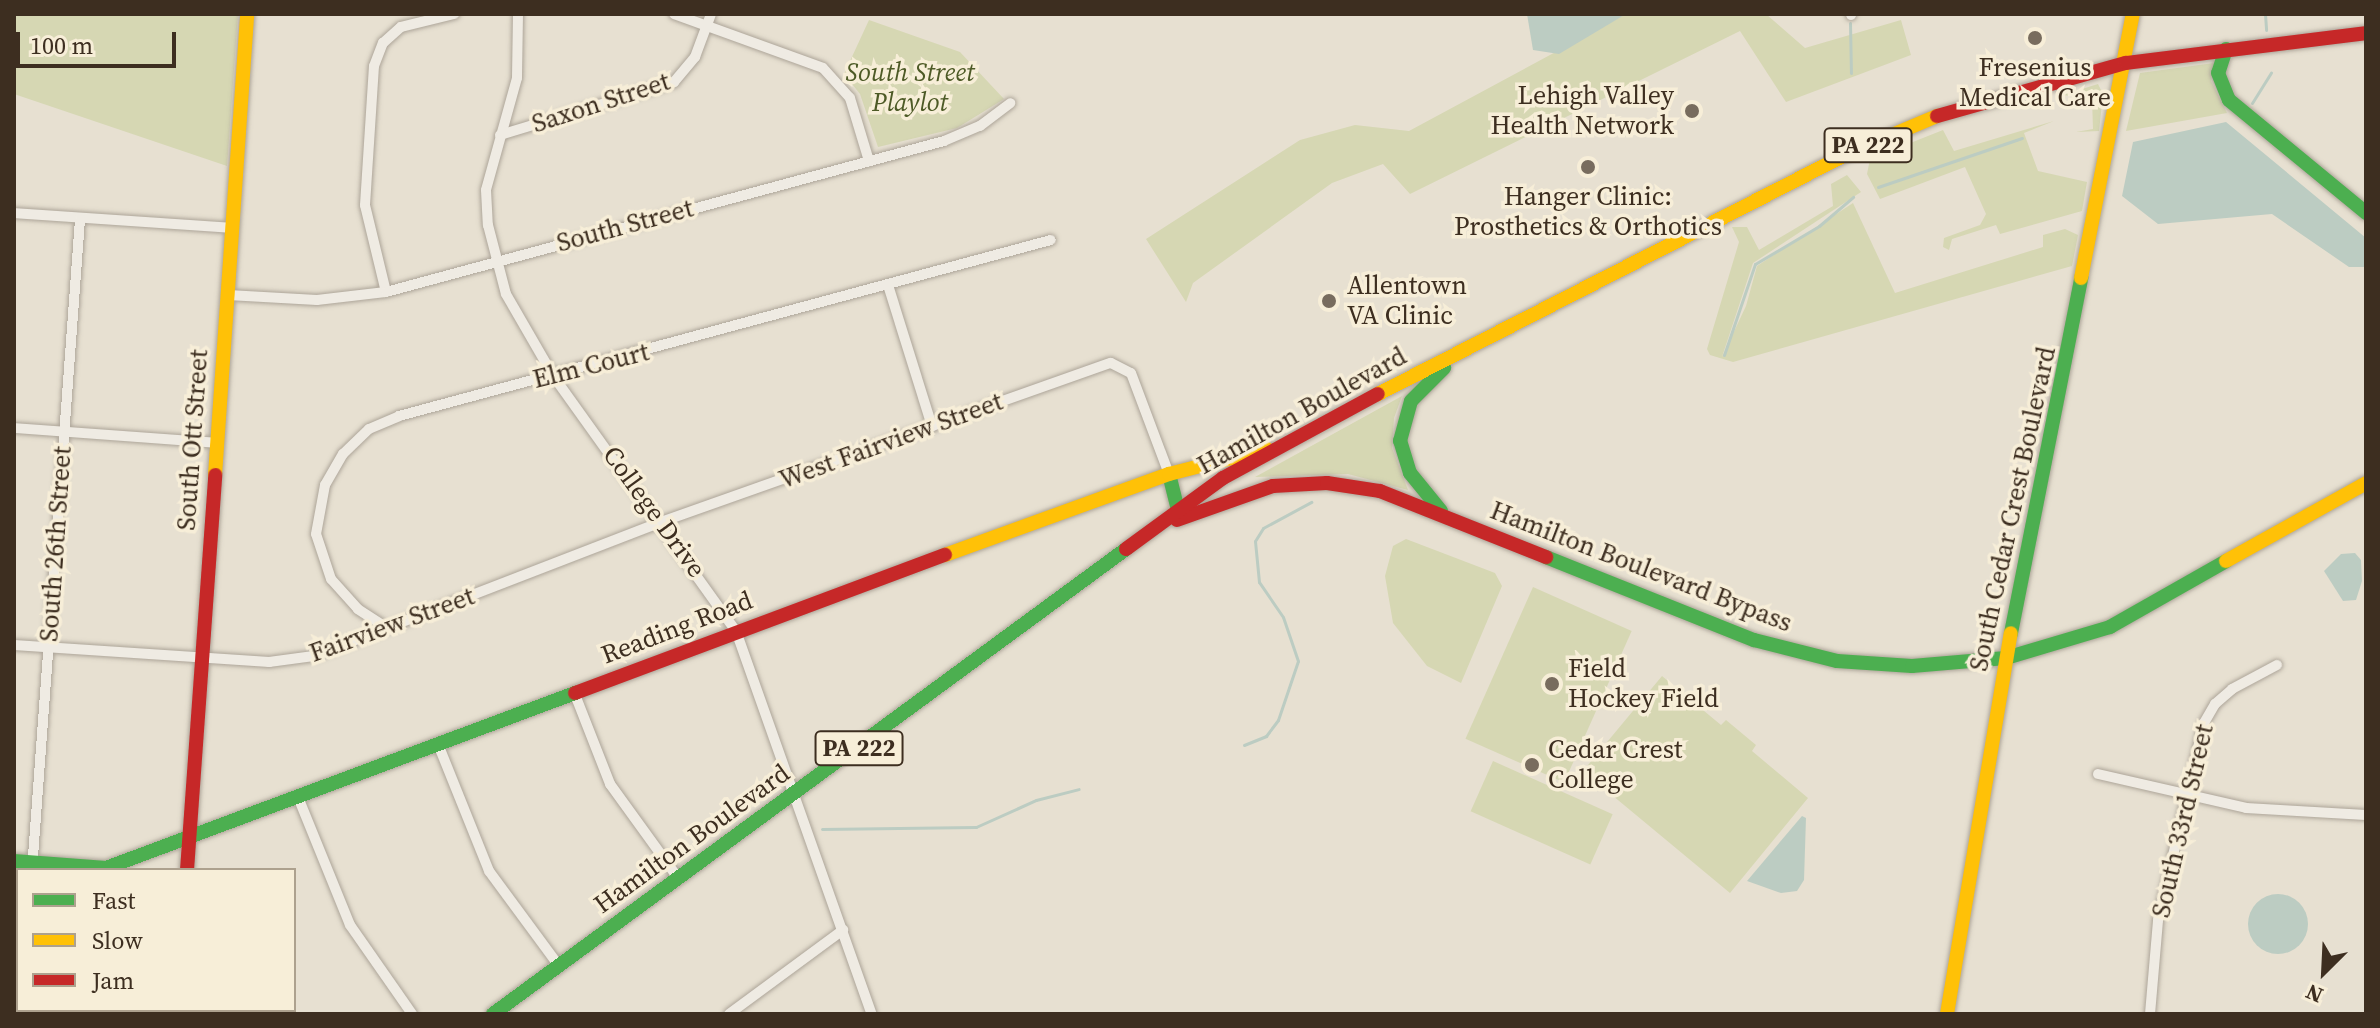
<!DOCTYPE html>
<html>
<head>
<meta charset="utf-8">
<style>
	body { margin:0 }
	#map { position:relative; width:2380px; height:1028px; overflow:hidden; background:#e7e0d1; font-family:"Source Serif 4",serif }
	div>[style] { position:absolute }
	.green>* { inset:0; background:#d6d7b3; transform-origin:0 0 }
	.water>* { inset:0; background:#bcccc2 }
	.round { border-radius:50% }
	.stream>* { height:3px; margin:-1.5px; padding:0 1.5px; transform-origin:1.5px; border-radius:1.5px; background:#bcccc2 }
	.roads { filter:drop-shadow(0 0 2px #ada599) drop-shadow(0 0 2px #ada599) }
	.street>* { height:10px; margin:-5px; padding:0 5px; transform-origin:5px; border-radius:5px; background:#efebe3 }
	.fast>* { height:14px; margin:-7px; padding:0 7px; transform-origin:7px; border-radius:7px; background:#4caf50 }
	.slow>* { height:14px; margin:-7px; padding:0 7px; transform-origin:7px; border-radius:7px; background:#ffc107 }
	.jam>* { height:14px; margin:-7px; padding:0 7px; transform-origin:7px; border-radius:7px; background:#c62828 }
	.dots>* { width:22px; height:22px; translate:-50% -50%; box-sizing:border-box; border:4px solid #f7eed8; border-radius:50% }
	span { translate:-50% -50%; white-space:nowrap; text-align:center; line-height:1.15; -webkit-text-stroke:7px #f7eed8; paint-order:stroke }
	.shield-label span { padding:2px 6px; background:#f7eed8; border:2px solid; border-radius:6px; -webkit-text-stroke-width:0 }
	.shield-label { font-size:24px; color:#3d2e20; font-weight:700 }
	.poi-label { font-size:26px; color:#3d2e20 }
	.right { translate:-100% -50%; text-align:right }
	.left { translate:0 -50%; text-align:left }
	.park-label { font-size:26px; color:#4d5a26; font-style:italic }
	.street-label { font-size:26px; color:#3d2e20 }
	.frame { position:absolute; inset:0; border:16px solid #3d2e20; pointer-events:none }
	.legend { position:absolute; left:16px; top:868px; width:280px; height:144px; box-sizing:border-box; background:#f7eed8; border:2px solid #ada18e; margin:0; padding:10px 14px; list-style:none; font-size:24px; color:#3d2e20 }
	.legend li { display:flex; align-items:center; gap:16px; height:40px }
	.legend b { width:40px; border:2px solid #ada18e }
	.north { position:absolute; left:2284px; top:932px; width:80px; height:80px; -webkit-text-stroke:6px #f7eed8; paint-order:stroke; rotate:204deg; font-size:22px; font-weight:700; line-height:32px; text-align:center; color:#3d2e20 }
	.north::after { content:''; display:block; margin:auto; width:28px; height:36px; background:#3d2e20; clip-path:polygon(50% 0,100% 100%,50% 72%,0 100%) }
	.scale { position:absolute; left:16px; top:32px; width:160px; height:36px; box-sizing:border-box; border:4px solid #3d2e20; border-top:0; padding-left:10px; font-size:24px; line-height:28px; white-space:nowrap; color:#3d2e20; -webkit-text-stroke:6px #f7eed8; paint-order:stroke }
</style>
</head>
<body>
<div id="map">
	<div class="green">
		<div style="clip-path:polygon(14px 14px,238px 14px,227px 166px,14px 94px)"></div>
		<div style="clip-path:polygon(1626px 14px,1766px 14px,1805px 48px,1901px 20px,1911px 55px,1786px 102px,1740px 31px,1410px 194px,1383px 164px,1332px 183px,1193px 283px,1186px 302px,1146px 239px,1300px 140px,1355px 125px,1409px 131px)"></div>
		<div style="clip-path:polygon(869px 20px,960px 52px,1004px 99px,957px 128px,878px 147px,860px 94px,844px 74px)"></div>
		<div style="clip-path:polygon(2214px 63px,2211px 81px,2227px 113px,2126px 131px,2140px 73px)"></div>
		<div style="clip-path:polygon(2098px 84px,2103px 94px,2099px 131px,2076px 132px,2093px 129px,2092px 99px,2063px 95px)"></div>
		<div style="clip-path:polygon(2054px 121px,2024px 133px,2038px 171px,2087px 182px,2082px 211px,2000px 234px,1996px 225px,1952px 239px,1949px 250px,1943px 247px,1944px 238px,1980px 225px,1986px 214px,1965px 167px,1880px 199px,1867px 174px,1870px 159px,1943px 130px,1954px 151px)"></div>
		<div style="clip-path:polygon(1847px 175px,1861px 192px,1753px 263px,1722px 357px,1746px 306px,1757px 266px,1853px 203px,1895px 293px,2043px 247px,2043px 235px,2065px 229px,2078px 235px,2072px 266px,1733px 362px,1710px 355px,1707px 349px,1739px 242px,1732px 227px,1747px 227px,1759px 250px,1833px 206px,1831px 184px)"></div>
		<div style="clip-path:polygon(1402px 396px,1394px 418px,1392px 448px,1408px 490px,1348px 474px,1255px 477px)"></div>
		<div style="clip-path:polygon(1406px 539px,1495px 573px,1502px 586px,1461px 683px,1427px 666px,1393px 623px,1385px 576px,1393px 546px)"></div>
		<div style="left:1533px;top:587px;width:108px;height:166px;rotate:24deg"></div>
		<div style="clip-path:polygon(1662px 676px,1721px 725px,1726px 720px,1756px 745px,1752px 751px,1808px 798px,1730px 893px,1583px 771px)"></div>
		<div style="left:1493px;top:761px;width:131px;height:55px;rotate:24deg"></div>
	</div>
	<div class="water">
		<div style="clip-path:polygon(1527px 14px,1626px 14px,1559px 54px,1533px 50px)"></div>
		<div style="clip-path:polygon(2226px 122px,2366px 238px,2366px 267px,2349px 267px,2272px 214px,2158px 224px,2122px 196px,2133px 142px)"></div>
		<div style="clip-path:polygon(2355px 553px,2361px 560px,2362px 581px,2356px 600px,2343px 601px,2324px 571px,2341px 554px)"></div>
		<div style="clip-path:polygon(1802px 816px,1806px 818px,1804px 880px,1797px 891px,1781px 893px,1747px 881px)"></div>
		<div class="round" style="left:2248px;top:894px;width:60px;height:60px"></div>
	</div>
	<div class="stream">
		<div style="left:2265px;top:14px;width:16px;rotate:86deg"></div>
		<div style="left:1850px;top:23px;width:50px;rotate:88.9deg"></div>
		<div style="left:2252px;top:103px;width:36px;rotate:-58deg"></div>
		<div style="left:1878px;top:187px;width:152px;rotate:-18.8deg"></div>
		<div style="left:1724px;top:355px;width:96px;rotate:-71.2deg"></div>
		<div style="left:1755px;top:264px;width:74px;rotate:-30.7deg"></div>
		<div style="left:1819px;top:226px;width:45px;rotate:-40.5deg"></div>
		<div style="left:1244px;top:745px;width:24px;rotate:-22deg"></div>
		<div style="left:1266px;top:736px;width:20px;rotate:-53deg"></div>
		<div style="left:1278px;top:720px;width:62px;rotate:-71.3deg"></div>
		<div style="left:1298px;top:661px;width:46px;rotate:-108.8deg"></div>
		<div style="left:1283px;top:617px;width:42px;rotate:-124.4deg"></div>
		<div style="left:1259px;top:582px;width:41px;rotate:-95.6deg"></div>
		<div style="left:1255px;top:541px;width:15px;rotate:-58deg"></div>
		<div style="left:1263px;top:528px;width:55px;rotate:-28.4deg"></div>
		<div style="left:822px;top:829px;width:154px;rotate:-0.7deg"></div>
		<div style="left:976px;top:827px;width:66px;rotate:-24.2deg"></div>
		<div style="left:1036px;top:800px;width:44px;rotate:-14.3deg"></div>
	</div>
	<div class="roads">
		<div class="street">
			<div style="left:518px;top:14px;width:64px;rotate:90.9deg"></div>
			<div style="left:517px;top:78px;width:116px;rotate:105.5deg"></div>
			<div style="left:486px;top:190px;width:35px;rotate:87deg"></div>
			<div style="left:488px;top:225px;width:71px;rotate:75.4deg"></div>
			<div style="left:506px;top:294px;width:96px;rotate:60deg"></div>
			<div style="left:554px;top:377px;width:312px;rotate:54.4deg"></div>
			<div style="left:736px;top:631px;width:406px;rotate:70.5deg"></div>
			<div style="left:674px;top:14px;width:158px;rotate:19.9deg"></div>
			<div style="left:823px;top:68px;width:40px;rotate:48deg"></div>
			<div style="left:850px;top:98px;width:66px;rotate:73.2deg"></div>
			<div style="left:1851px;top:14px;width:1px;rotate:90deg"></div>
			<div style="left:500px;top:135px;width:182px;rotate:-16.9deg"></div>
			<div style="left:674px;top:82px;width:33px;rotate:-50deg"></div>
			<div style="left:695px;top:57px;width:46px;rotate:-69.6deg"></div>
			<div style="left:14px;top:213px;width:219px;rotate:3.9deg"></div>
			<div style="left:888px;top:285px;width:148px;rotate:72.7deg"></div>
			<div style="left:386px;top:292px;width:89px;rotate:-103.6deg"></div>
			<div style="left:365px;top:205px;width:139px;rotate:-86.3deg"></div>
			<div style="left:374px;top:66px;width:25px;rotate:-69deg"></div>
			<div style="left:383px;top:43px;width:24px;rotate:-42deg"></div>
			<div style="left:401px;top:27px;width:55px;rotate:-13.8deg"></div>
			<div style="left:228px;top:295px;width:89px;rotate:3.2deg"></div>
			<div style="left:317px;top:300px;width:69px;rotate:-6.6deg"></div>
			<div style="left:386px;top:292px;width:578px;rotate:-15.14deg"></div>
			<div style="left:944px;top:141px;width:39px;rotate:-23deg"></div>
			<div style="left:980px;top:126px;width:38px;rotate:-37deg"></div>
			<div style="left:14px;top:428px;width:204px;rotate:4.2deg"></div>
			<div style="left:387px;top:628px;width:35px;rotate:-147deg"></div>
			<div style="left:358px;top:609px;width:40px;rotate:-132deg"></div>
			<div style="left:331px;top:579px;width:47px;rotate:-108.4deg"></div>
			<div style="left:316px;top:534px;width:50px;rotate:-79.6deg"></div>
			<div style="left:325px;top:485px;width:36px;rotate:-60deg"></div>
			<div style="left:343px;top:454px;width:36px;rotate:-44deg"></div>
			<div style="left:369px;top:429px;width:33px;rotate:-23deg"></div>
			<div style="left:399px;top:416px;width:675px;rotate:-15.11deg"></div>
			<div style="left:14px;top:645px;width:256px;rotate:3.8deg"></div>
			<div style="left:269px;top:662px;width:45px;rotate:-7.6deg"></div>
			<div style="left:314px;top:656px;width:372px;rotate:-21.1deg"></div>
			<div style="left:661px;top:522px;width:477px;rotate:-19.5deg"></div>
			<div style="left:1111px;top:363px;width:22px;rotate:27deg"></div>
			<div style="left:1131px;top:373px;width:108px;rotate:69.4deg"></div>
			<div style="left:574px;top:692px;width:99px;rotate:68.6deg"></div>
			<div style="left:610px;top:784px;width:116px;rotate:54.1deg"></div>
			<div style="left:438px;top:744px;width:137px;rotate:68.1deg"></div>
			<div style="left:489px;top:871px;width:118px;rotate:53.6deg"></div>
			<div style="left:2098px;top:774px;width:152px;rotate:12.9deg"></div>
			<div style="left:2246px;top:808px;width:120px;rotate:3.3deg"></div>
			<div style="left:298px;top:797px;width:138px;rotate:67.9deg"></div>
			<div style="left:350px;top:925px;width:108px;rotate:55.1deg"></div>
			<div style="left:32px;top:870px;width:653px;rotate:-85.78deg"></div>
			<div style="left:14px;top:901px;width:4px;rotate:-27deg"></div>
			<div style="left:22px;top:1014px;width:4px;rotate:-90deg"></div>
			<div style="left:729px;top:1014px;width:142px;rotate:-36.4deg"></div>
			<div style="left:2150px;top:1014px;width:94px;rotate:-85.1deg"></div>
			<div style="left:2158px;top:920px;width:202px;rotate:-76.9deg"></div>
			<div style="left:2204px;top:723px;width:22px;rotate:-60deg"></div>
			<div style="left:2215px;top:704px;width:23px;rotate:-41deg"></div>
			<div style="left:2232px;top:689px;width:51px;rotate:-28.1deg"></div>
		</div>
		<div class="fast">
			<div style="left:2226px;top:49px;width:25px;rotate:108deg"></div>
			<div style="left:2218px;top:73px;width:29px;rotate:68deg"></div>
			<div style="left:2229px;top:100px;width:178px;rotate:39.5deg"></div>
			<div style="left:1169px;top:474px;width:38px;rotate:76deg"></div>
			<div style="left:1441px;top:511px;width:49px;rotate:-129.2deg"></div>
			<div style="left:1410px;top:473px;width:34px;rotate:-107deg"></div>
			<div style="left:1400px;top:441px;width:41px;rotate:-74.6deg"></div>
			<div style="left:1411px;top:401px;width:47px;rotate:-45deg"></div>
			<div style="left:1546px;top:557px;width:224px;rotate:21.8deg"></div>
			<div style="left:1754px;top:640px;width:86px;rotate:14.2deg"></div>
			<div style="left:1837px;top:661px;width:75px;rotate:3.8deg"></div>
			<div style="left:1912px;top:666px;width:94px;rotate:-4.9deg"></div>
			<div style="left:2006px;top:658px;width:109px;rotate:-16.6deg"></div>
			<div style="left:2110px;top:627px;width:133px;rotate:-29.6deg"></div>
			<div style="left:2011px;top:633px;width:362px;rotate:-78.8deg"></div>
			<div style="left:14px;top:861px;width:92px;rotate:4.4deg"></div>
			<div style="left:106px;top:868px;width:501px;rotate:-20.46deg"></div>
			<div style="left:493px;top:1014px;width:785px;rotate:-36.3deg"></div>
		</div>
		<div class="slow">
			<div style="left:2081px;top:278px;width:269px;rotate:-78.9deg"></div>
			<div style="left:1378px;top:394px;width:527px;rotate:-27.1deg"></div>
			<div style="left:1847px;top:154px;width:98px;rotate:-22.9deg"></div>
			<div style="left:215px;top:475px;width:462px;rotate:-86deg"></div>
			<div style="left:945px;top:555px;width:238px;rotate:-19.9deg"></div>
			<div style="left:1169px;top:474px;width:101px;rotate:-14.3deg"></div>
			<div style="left:2226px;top:561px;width:160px;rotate:-29.1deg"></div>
			<div style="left:1947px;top:1014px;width:386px;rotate:-80.5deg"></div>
		</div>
		<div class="jam">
			<div style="left:1937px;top:116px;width:196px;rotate:-15.7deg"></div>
			<div style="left:2126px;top:63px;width:242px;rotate:-7.1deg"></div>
			<div style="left:1177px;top:520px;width:102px;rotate:-19.5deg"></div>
			<div style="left:1273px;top:486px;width:54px;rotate:-3.2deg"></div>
			<div style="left:1327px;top:483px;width:54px;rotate:8.6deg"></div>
			<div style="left:1380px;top:491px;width:179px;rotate:21.7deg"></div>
			<div style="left:1126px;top:549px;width:120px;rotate:-36.2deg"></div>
			<div style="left:1223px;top:478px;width:176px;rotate:-28.5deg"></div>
			<div style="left:575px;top:693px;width:395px;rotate:-20.5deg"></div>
			<div style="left:187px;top:870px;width:396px;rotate:-85.9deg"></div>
			<div style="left:175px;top:1014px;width:4px;rotate:-76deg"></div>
		</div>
	</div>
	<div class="dots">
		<div style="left:2035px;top:38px;background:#786c5e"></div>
		<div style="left:1692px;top:111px;background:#786c5e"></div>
		<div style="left:1588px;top:167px;background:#786c5e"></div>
		<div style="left:1329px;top:301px;background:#786c5e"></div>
		<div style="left:1552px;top:684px;background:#786c5e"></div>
		<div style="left:1532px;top:765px;background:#786c5e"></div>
	</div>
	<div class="shield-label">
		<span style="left:1868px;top:145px">PA 222</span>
		<span style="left:859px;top:748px">PA 222</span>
	</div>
	<div class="poi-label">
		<span style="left:2035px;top:83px">Fresenius<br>Medical Care</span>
		<span class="right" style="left:1674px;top:111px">Lehigh Valley<br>Health Network</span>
		<span style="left:1588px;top:212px">Hanger Clinic:<br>Prosthetics &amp; Orthotics</span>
		<span class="left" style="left:1347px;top:301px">Allentown<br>VA Clinic</span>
		<span class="left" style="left:1568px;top:684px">Field<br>Hockey Field</span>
		<span class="left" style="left:1548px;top:765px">Cedar Crest<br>College</span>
	</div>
	<div class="park-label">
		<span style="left:910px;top:88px">South Street<br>Playlot</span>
	</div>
	<div class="street-label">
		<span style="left:601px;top:103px;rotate:-18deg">Saxon Street</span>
		<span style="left:625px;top:226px;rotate:-15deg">South Street</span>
		<span style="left:591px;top:366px;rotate:-14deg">Elm Court</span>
		<span style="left:1302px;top:411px;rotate:-29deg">Hamilton Boulevard</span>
		<span style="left:193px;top:440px;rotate:-86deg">South Ott Street</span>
		<span style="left:891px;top:441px;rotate:-20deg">West Fairview Street</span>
		<span style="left:2013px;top:509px;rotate:-78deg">South Cedar Crest Boulevard</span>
		<span style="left:654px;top:512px;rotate:54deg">College Drive</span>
		<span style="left:56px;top:544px;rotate:-86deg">South 26th Street</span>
		<span style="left:1641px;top:567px;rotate:21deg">Hamilton Boulevard Bypass</span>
		<span style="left:392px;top:625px;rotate:-20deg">Fairview Street</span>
		<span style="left:677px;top:628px;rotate:-21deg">Reading Road</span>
		<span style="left:2183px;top:821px;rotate:-77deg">South 33rd Street</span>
		<span style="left:692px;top:839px;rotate:-36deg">Hamilton Boulevard</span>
	</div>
	<div class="frame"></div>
	<ul class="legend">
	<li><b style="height:10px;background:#4caf50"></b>Fast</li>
	<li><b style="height:10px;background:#ffc107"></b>Slow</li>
	<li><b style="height:10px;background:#c62828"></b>Jam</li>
	</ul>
	<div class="north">N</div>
	<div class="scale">100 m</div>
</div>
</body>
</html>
